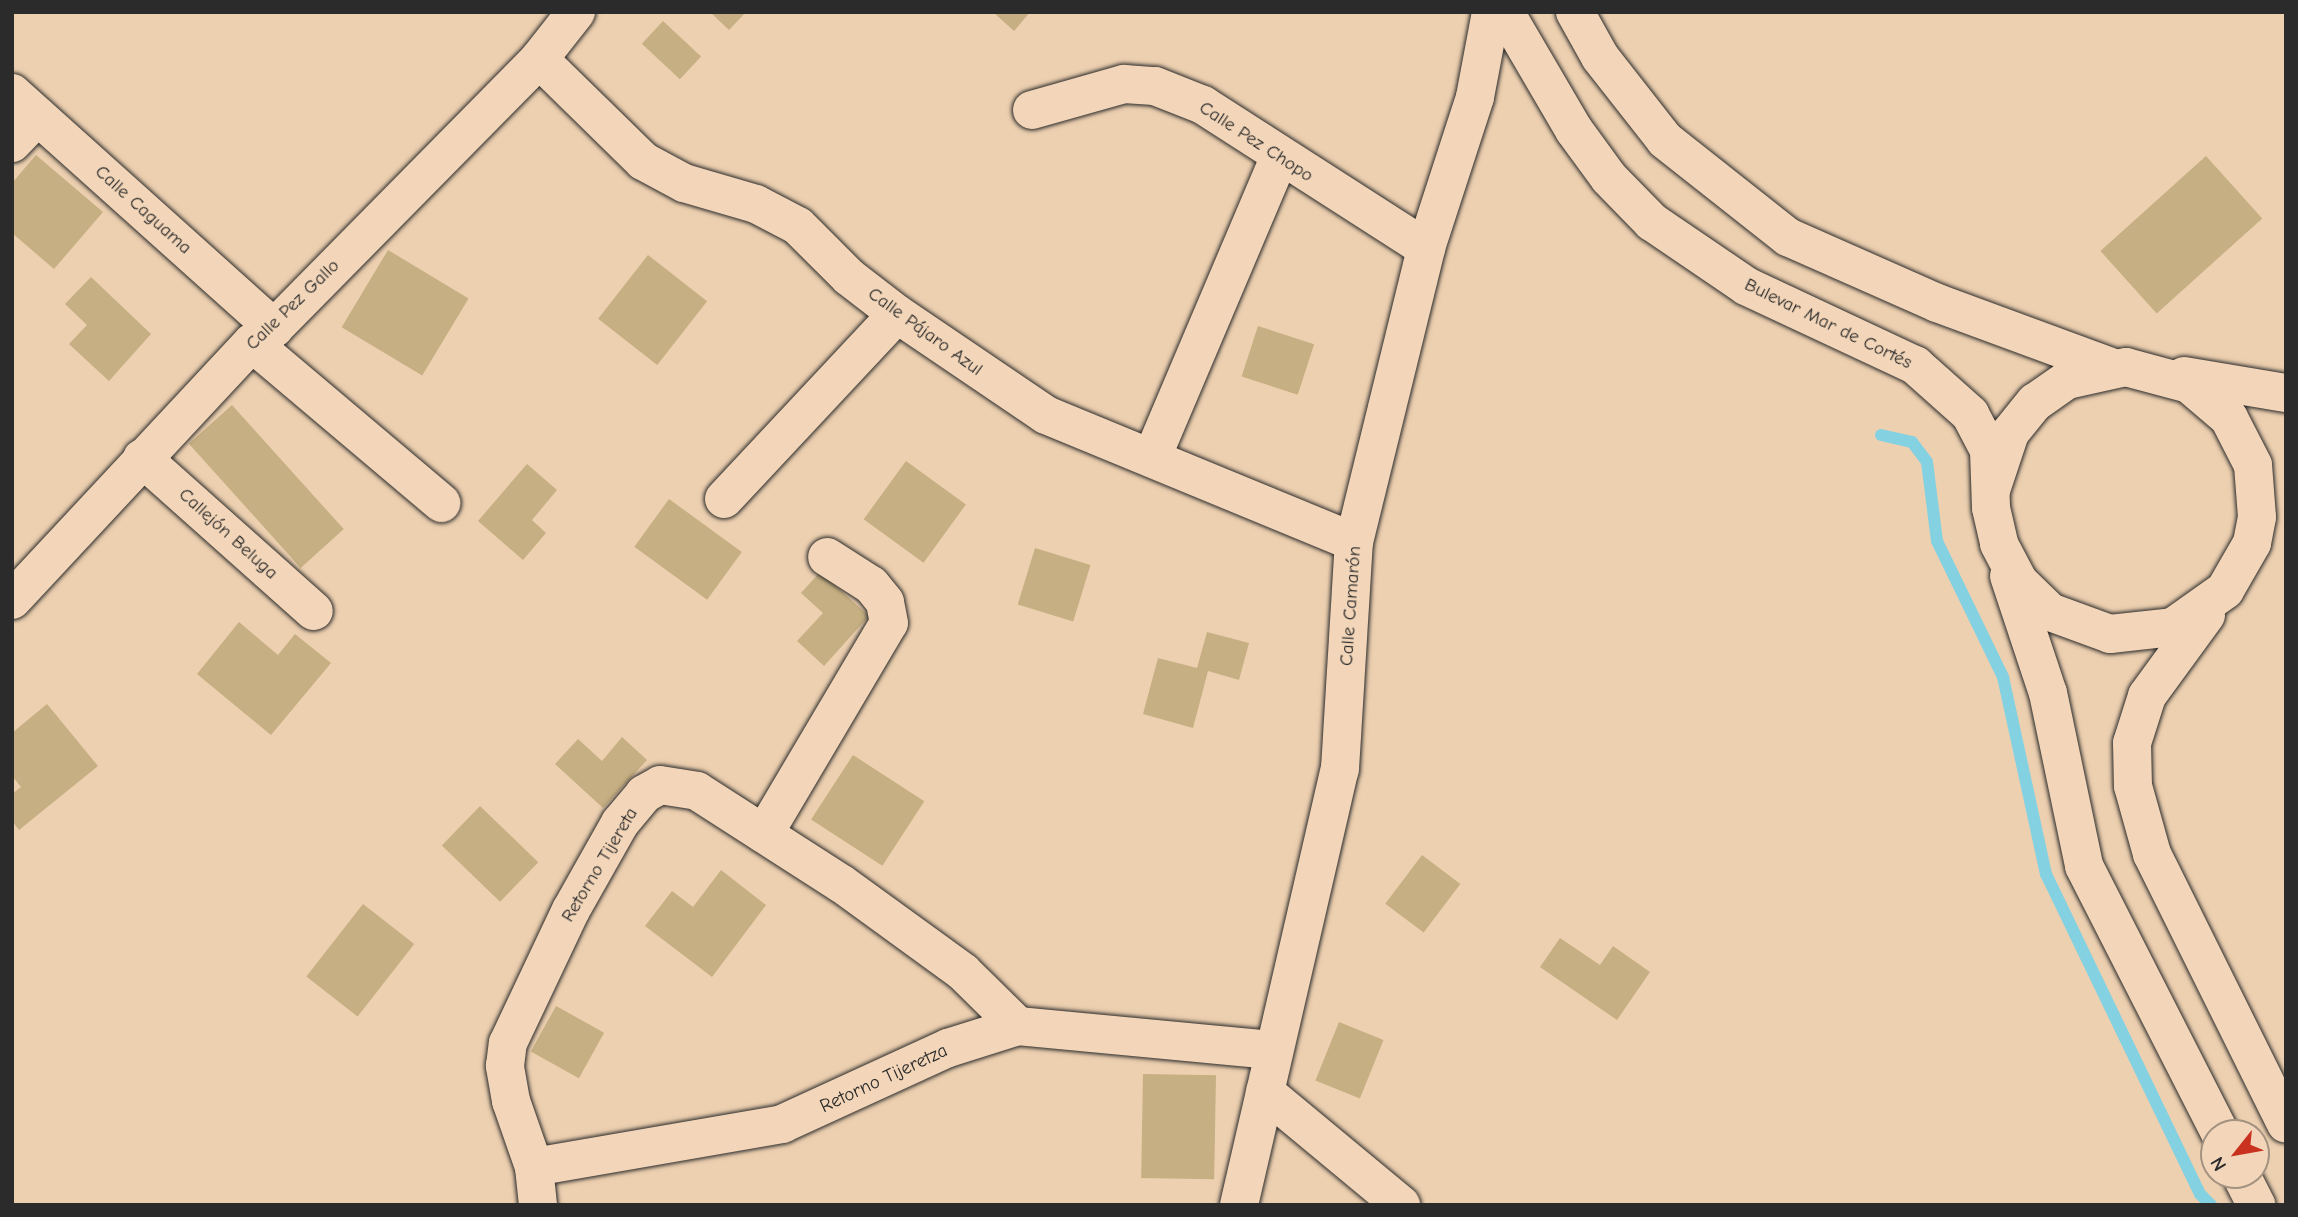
<!DOCTYPE html>
<html>
<head>
<meta charset="utf-8">
<style>
	body { margin:0 }
	#map { position:relative; width:2298px; height:1217px; overflow:hidden; background:#edd0b0; font-family:"Comic Neue",sans-serif }
	div>[style] { position:absolute }
	.stream>* { height:12px; margin:-6px; padding:0 6px; transform-origin:6px; border-radius:6px; background:#84d1e2 }
	.building>* { inset:0; background:#c6af82; transform-origin:0 0 }
	.roads { filter:drop-shadow(0 0 2px #2b2b2b) drop-shadow(0 0 2px #2b2b2b) }
	.minor>* { height:38px; margin:-19px; padding:0 19px; transform-origin:19px; border-radius:19px; background:#f3d6b9 }
	span { translate:-50% -50%; white-space:nowrap; text-align:center; line-height:1.15; -webkit-text-stroke:5px #f3d6b9; paint-order:stroke }
	.street-label { font-size:19px; color:#2b2b2b }
	.frame { position:absolute; inset:0; border:14px solid #2b2b2b; pointer-events:none }
	.north { position:absolute; left:2200px; top:1119px; width:70px; height:70px; box-sizing:border-box; background:#f3d6b9; border:2px solid #a39280; border-radius:50%; rotate:239deg; font-size:19px; font-weight:700; line-height:28px; text-align:center; color:#2b2b2b }
	.north::after { content:''; display:block; margin:auto; width:24px; height:32px; background:#c8321e; clip-path:polygon(50% 0,100% 100%,50% 72%,0 100%) }
</style>
</head>
<body>
<div id="map">
	<div class="stream">
		<div style="left:1881px;top:435px;width:32px;rotate:13deg"></div>
		<div style="left:1912px;top:442px;width:25px;rotate:53deg"></div>
		<div style="left:1927px;top:462px;width:80px;rotate:82.8deg"></div>
		<div style="left:1937px;top:541px;width:151px;rotate:64.1deg"></div>
		<div style="left:2003px;top:677px;width:202px;rotate:77.7deg"></div>
		<div style="left:2046px;top:874px;width:355px;rotate:64.3deg"></div>
		<div style="left:2200px;top:1194px;width:16px;rotate:45deg"></div>
	</div>
	<div class="building">
		<div style="clip-path:polygon(710px 12px,746px 12px,729px 30px)"></div>
		<div style="clip-path:polygon(993px 12px,1030px 12px,1014px 31px)"></div>
		<div style="left:663px;top:21px;width:52px;height:31px;rotate:43deg"></div>
		<div style="clip-path:polygon(36px 155px,103px 212px,54px 269px,12px 233px,12px 183px)"></div>
		<div style="left:2206px;top:156px;width:84px;height:142px;rotate:48deg"></div>
		<div style="left:388px;top:250px;width:94px;height:90px;rotate:31deg"></div>
		<div style="left:648px;top:255px;width:75px;height:81px;rotate:38deg"></div>
		<div style="clip-path:polygon(91px 277px,151px 334px,109px 381px,69px 344px,87px 325px,65px 304px)"></div>
		<div style="left:1258px;top:326px;width:59px;height:53px;rotate:18deg"></div>
		<div style="left:232px;top:405px;width:167px;height:58px;rotate:48deg"></div>
		<div style="left:906px;top:461px;width:74px;height:72px;rotate:36deg"></div>
		<div style="clip-path:polygon(527px 464px,557px 490px,532px 520px,546px 533px,523px 560px,478px 521px)"></div>
		<div style="left:669px;top:499px;width:90px;height:59px;rotate:36deg"></div>
		<div style="left:1035px;top:548px;width:58px;height:59px;rotate:17deg"></div>
		<div style="clip-path:polygon(820px 572px,869px 616px,824px 666px,797px 641px,823px 613px,801px 593px)"></div>
		<div style="clip-path:polygon(239px 622px,278px 655px,295px 634px,331px 663px,271px 735px,197px 674px)"></div>
		<div style="clip-path:polygon(1207px 632px,1249px 643px,1239px 680px,1208px 671px,1193px 728px,1143px 714px,1158px 658px,1197px 668px)"></div>
		<div style="clip-path:polygon(47px 704px,98px 766px,19px 830px,12px 821px,12px 794px,21px 787px,12px 776px,12px 733px)"></div>
		<div style="clip-path:polygon(622px 737px,647px 760px,603px 808px,555px 764px,578px 739px,602px 761px)"></div>
		<div style="left:853px;top:755px;width:85px;height:77px;rotate:33deg"></div>
		<div style="left:480px;top:806px;width:81px;height:55px;rotate:44deg"></div>
		<div style="left:1422px;top:855px;width:48px;height:61px;rotate:37deg"></div>
		<div style="clip-path:polygon(721px 870px,766px 905px,712px 977px,645px 926px,672px 891px,693px 907px)"></div>
		<div style="left:363px;top:904px;width:65px;height:92px;rotate:38deg"></div>
		<div style="clip-path:polygon(1560px 938px,1600px 965px,1613px 946px,1650px 972px,1617px 1020px,1540px 967px)"></div>
		<div style="left:556px;top:1006px;width:55px;height:52px;rotate:29deg"></div>
		<div style="left:1339px;top:1022px;width:48px;height:63px;rotate:22deg"></div>
		<div style="left:1143px;top:1074px;width:73px;height:104px;rotate:1deg"></div>
	</div>
	<div class="roads">
		<div class="minor">
			<div style="left:1505px;top:12px;width:137px;rotate:59.7deg"></div>
			<div style="left:1574px;top:130px;width:59px;rotate:53.9deg"></div>
			<div style="left:1609px;top:178px;width:62px;rotate:45.7deg"></div>
			<div style="left:1652px;top:222px;width:114px;rotate:34.2deg"></div>
			<div style="left:1746px;top:286px;width:187px;rotate:25.1deg"></div>
			<div style="left:1915px;top:365px;width:74px;rotate:41.7deg"></div>
			<div style="left:1970px;top:414px;width:41px;rotate:62.2deg"></div>
			<div style="left:1989px;top:450px;width:58px;rotate:88deg"></div>
			<div style="left:1991px;top:508px;width:37px;rotate:77deg"></div>
			<div style="left:1999px;top:544px;width:43px;rotate:62.2deg"></div>
			<div style="left:2019px;top:582px;width:43px;rotate:44.1deg"></div>
			<div style="left:2050px;top:612px;width:64px;rotate:20.1deg"></div>
			<div style="left:2110px;top:634px;width:63px;rotate:-6.3deg"></div>
			<div style="left:2173px;top:627px;width:64px;rotate:-35.4deg"></div>
			<div style="left:2225px;top:590px;width:54px;rotate:-60.1deg"></div>
			<div style="left:2252px;top:543px;width:26px;rotate:-79deg"></div>
			<div style="left:2257px;top:517px;width:52px;rotate:-94.4deg"></div>
			<div style="left:2253px;top:465px;width:53px;rotate:-117.1deg"></div>
			<div style="left:2229px;top:418px;width:52px;rotate:-139.6deg"></div>
			<div style="left:2189px;top:384px;width:65px;rotate:-164.9deg"></div>
			<div style="left:2126px;top:367px;width:60px;rotate:167.6deg"></div>
			<div style="left:2067px;top:380px;width:39px;rotate:145deg"></div>
			<div style="left:2035px;top:402px;width:40px;rotate:129deg"></div>
			<div style="left:2010px;top:433px;width:60px;rotate:108.4deg"></div>
			<div style="left:1575px;top:12px;width:51px;rotate:60.9deg"></div>
			<div style="left:1600px;top:57px;width:105px;rotate:51.9deg"></div>
			<div style="left:1665px;top:140px;width:157px;rotate:38.3deg"></div>
			<div style="left:1788px;top:237px;width:163px;rotate:23.9deg"></div>
			<div style="left:1937px;top:303px;width:189px;rotate:20.2deg"></div>
			<div style="left:539px;top:59px;width:146px;rotate:44.4deg"></div>
			<div style="left:643px;top:161px;width:47px;rotate:28.2deg"></div>
			<div style="left:684px;top:183px;width:75px;rotate:16.3deg"></div>
			<div style="left:756px;top:204px;width:47px;rotate:27.6deg"></div>
			<div style="left:798px;top:226px;width:72px;rotate:45deg"></div>
			<div style="left:849px;top:277px;width:61px;rotate:37.6deg"></div>
			<div style="left:897px;top:314px;width:180px;rotate:34.1deg"></div>
			<div style="left:1046px;top:415px;width:333px;rotate:22.4deg"></div>
			<div style="left:12px;top:93px;width:352px;rotate:41.9deg"></div>
			<div style="left:1032px;top:110px;width:96px;rotate:-15.8deg"></div>
			<div style="left:1124px;top:84px;width:31px;rotate:4deg"></div>
			<div style="left:1155px;top:86px;width:52px;rotate:21.6deg"></div>
			<div style="left:1203px;top:105px;width:265px;rotate:32.7deg"></div>
			<div style="left:12px;top:143px;width:37px;rotate:-46deg"></div>
			<div style="left:252px;top:343px;width:248px;rotate:40.2deg"></div>
			<div style="left:2184px;top:376px;width:103px;rotate:9.5deg"></div>
			<div style="left:1153px;top:455px;width:323px;rotate:-67deg"></div>
			<div style="left:142px;top:458px;width:230px;rotate:41.7deg"></div>
			<div style="left:724px;top:499px;width:253px;rotate:-46.9deg"></div>
			<div style="left:2009px;top:576px;width:123px;rotate:71.6deg"></div>
			<div style="left:2048px;top:693px;width:177px;rotate:78.2deg"></div>
			<div style="left:2084px;top:866px;width:300px;rotate:63deg"></div>
			<div style="left:12px;top:600px;width:352px;rotate:-47deg"></div>
			<div style="left:252px;top:343px;width:27px;rotate:-34deg"></div>
			<div style="left:274px;top:328px;width:378px;rotate:-45.4deg"></div>
			<div style="left:539px;top:59px;width:60px;rotate:-51.8deg"></div>
			<div style="left:2206px;top:615px;width:100px;rotate:126.1deg"></div>
			<div style="left:2147px;top:696px;width:49px;rotate:107.7deg"></div>
			<div style="left:2132px;top:743px;width:43px;rotate:88.7deg"></div>
			<div style="left:2133px;top:786px;width:71px;rotate:74.4deg"></div>
			<div style="left:2152px;top:854px;width:301px;rotate:63.6deg"></div>
			<div style="left:764px;top:834px;width:245px;rotate:-59.4deg"></div>
			<div style="left:889px;top:623px;width:21px;rotate:-101deg"></div>
			<div style="left:885px;top:602px;width:22px;rotate:-129deg"></div>
			<div style="left:871px;top:585px;width:52px;rotate:-147.5deg"></div>
			<div style="left:1265px;top:1092px;width:177px;rotate:39.7deg"></div>
			<div style="left:534px;top:1167px;width:70px;rotate:-109.2deg"></div>
			<div style="left:511px;top:1101px;width:36px;rotate:-100deg"></div>
			<div style="left:505px;top:1066px;width:23px;rotate:-83deg"></div>
			<div style="left:508px;top:1043px;width:147px;rotate:-64.7deg"></div>
			<div style="left:571px;top:910px;width:100px;rotate:-60.6deg"></div>
			<div style="left:620px;top:823px;width:38px;rotate:-50deg"></div>
			<div style="left:644px;top:794px;width:18px;rotate:-29deg"></div>
			<div style="left:660px;top:785px;width:37px;rotate:9deg"></div>
			<div style="left:697px;top:791px;width:172px;rotate:32.7deg"></div>
			<div style="left:842px;top:884px;width:150px;rotate:36deg"></div>
			<div style="left:963px;top:972px;width:77px;rotate:44.5deg"></div>
			<div style="left:2241px;top:1175px;width:34px;rotate:63deg"></div>
			<div style="left:538px;top:1205px;width:38px;rotate:-96deg"></div>
			<div style="left:534px;top:1167px;width:252px;rotate:-9.8deg"></div>
			<div style="left:782px;top:1124px;width:183px;rotate:-24.6deg"></div>
			<div style="left:948px;top:1048px;width:73px;rotate:-17.4deg"></div>
			<div style="left:1018px;top:1026px;width:257px;rotate:5.4deg"></div>
			<div style="left:1239px;top:1205px;width:448px;rotate:-77deg"></div>
			<div style="left:1340px;top:769px;width:227px;rotate:-86.5deg"></div>
			<div style="left:1354px;top:542px;width:303px;rotate:-76.2deg"></div>
			<div style="left:1426px;top:248px;width:159px;rotate:-72deg"></div>
			<div style="left:1475px;top:97px;width:86px;rotate:-79.3deg"></div>
		</div>
	</div>
	<div class="street-label">
		<span style="left:1256px;top:142px;rotate:33deg">Calle Pez Chopo</span>
		<span style="left:143px;top:210px;rotate:42deg">Calle Caguama</span>
		<span style="left:293px;top:305px;rotate:-44deg">Calle Pez Gallo</span>
		<span style="left:1828px;top:324px;rotate:26deg">Bulevar Mar de Cortés</span>
		<span style="left:925px;top:332px;rotate:36deg">Calle Pájaro Azul</span>
		<span style="left:228px;top:534px;rotate:42deg">Callejón Beluga</span>
		<span style="left:1351px;top:606px;rotate:-86deg">Calle Camarón</span>
		<span style="left:600px;top:865px;rotate:-59deg">Retorno Tijereta</span>
		<span style="left:884px;top:1079px;rotate:-25deg">Retorno Tijeretza</span>
	</div>
	<div class="frame"></div>
	<div class="north">N</div>
</div>
</body>
</html>
